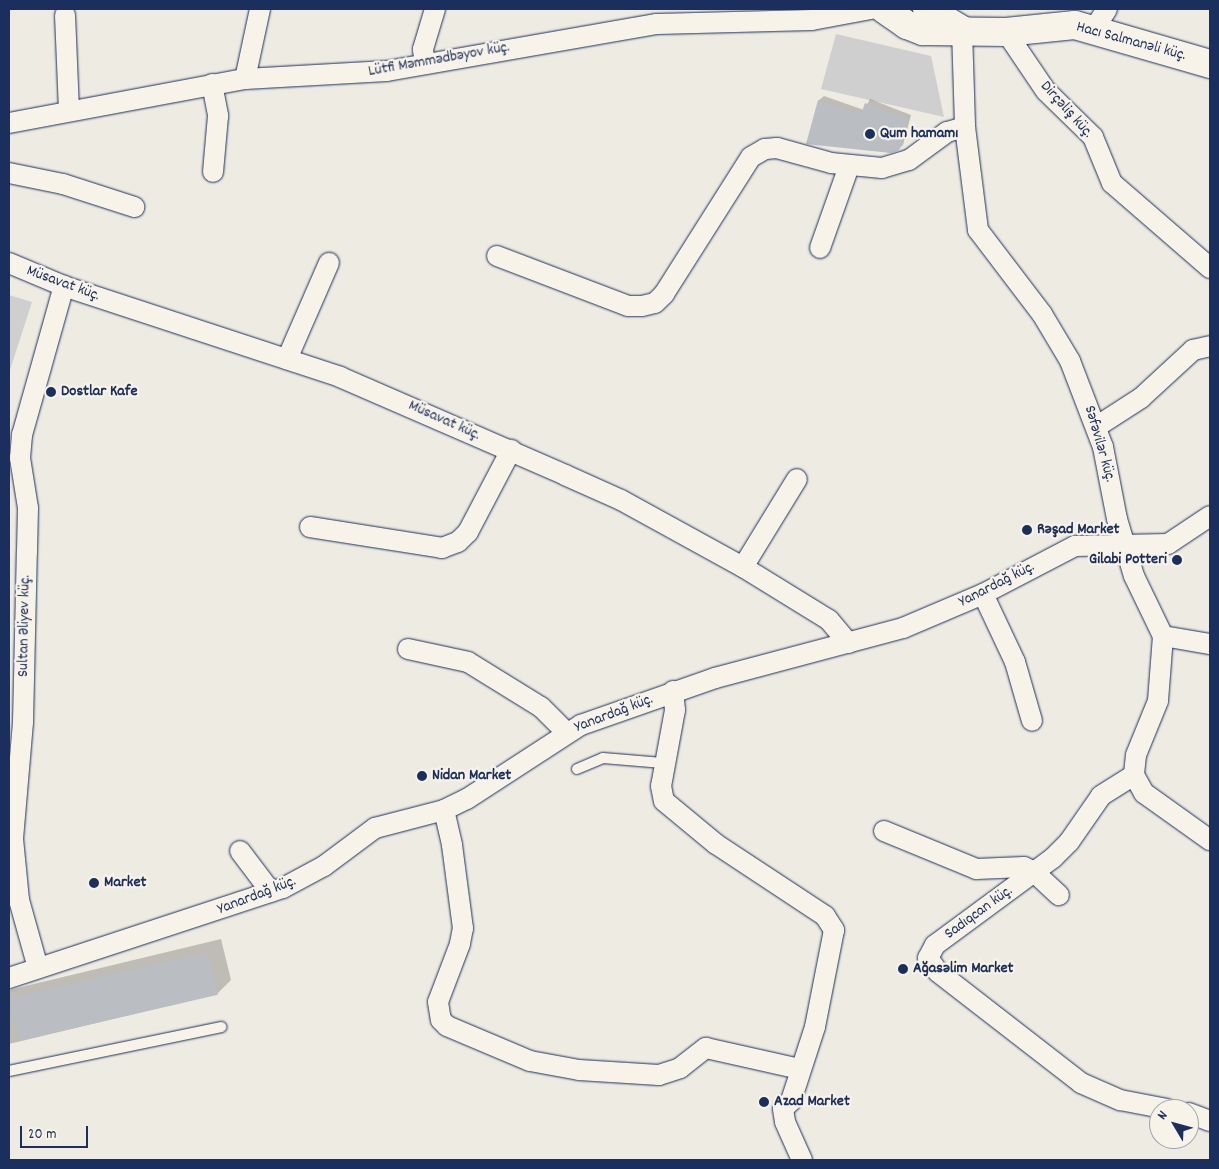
<!DOCTYPE html>
<html>
<head>
<meta charset="utf-8">
<style>
	body { margin:0 }
	#map { position:relative; width:1219px; height:1169px; overflow:hidden; background:#eeebe2; font-family:Dekko,sans-serif }
	div>[style] { position:absolute }
	.green>* { inset:0; background:#cfcfcf }
	.shadow>* { inset:0; background:#0003 }
	.building>* { inset:0; background:#babdc2; transform-origin:0 0 }
	.roads { filter:drop-shadow(0 0 1px #1b2f5e) drop-shadow(0 0 1px #1b2f5e) }
	.lane>* { height:10px; margin:-5px; padding:0 5px; transform-origin:5px; border-radius:5px; background:#f7f3e8 }
	.street>* { height:20px; margin:-10px; padding:0 10px; transform-origin:10px; border-radius:10px; background:#f7f3e8 }
	.secondary>* { height:28px; margin:-14px; padding:0 14px; transform-origin:14px; border-radius:14px; background:#f7f3e8 }
	.dots>* { width:14px; height:14px; translate:-50% -50%; box-sizing:border-box; border:2px solid #f7f3e8; border-radius:50% }
	span { translate:-50% -50%; white-space:nowrap; text-align:center; line-height:1.15; -webkit-text-stroke:4.5px #f7f3e8; paint-order:stroke }
	.street-label { font-size:16px; color:#1b2f5e }
	.poi-label { font-size:16px; color:#1b2f5e; font-weight:700 }
	.left { translate:0 -50%; text-align:left }
	.right { translate:-100% -50%; text-align:right }
	.frame { position:absolute; inset:0; border:10px solid #1b2f5e; pointer-events:none }
	.north { position:absolute; left:1149px; top:1099px; width:50px; height:50px; box-sizing:border-box; background:#f7f3e8; border:1px solid #9fa5b1; border-radius:50%; rotate:307deg; font-size:14px; font-weight:700; line-height:20px; text-align:center; color:#1b2f5e }
	.north::after { content:''; display:block; margin:auto; width:18px; height:22px; background:#1b2f5e; clip-path:polygon(50% 0,100% 100%,50% 72%,0 100%) }
	.scale { position:absolute; left:20px; top:1126px; width:68px; height:22px; box-sizing:border-box; border:2px solid #1b2f5e; border-top:0; padding-left:6px; font-size:15px; line-height:18px; white-space:nowrap; color:#1b2f5e; -webkit-text-stroke:4px #f7f3e8; paint-order:stroke }
</style>
</head>
<body>
<div id="map">
	<div class="green">
		<div style="clip-path:polygon(836px 34px,931px 56px,944px 117px,821px 89px)"></div>
		<div style="clip-path:polygon(9px 295px,32px 302px,9px 373px)"></div>
	</div>
	<div class="shadow">
		<div style="clip-path:polygon(824px 96px,864px 110px,870px 99px,911px 115px,903px 145px,899px 149px,808px 143px,819px 100px)"></div>
		<div style="clip-path:polygon(221px 939px,231px 980px,217px 994px,9px 1044px,9px 990px)"></div>
	</div>
	<div class="building">
		<div style="clip-path:polygon(818px 100px,861px 114px,865px 103px,908px 119px,899px 150px,891px 153px,806px 144px)"></div>
		<div style="left:208px;top:952px;width:44px;height:204px;rotate:77deg"></div>
	</div>
	<div class="roads">
		<div class="lane">
			<div style="left:577px;top:769px;width:28px;rotate:-23deg"></div>
			<div style="left:603px;top:758px;width:60px;rotate:4.8deg"></div>
			<div style="left:9px;top:1071px;width:217px;rotate:-11.7deg"></div>
		</div>
		<div class="street">
			<div style="left:65px;top:15px;width:95px;rotate:87.6deg"></div>
			<div style="left:1094px;top:29px;width:24px;rotate:-57deg"></div>
			<div style="left:962px;top:30px;width:97px;rotate:88.2deg"></div>
			<div style="left:965px;top:127px;width:104px;rotate:82.8deg"></div>
			<div style="left:978px;top:230px;width:106px;rotate:52.7deg"></div>
			<div style="left:1042px;top:314px;width:55px;rotate:59.2deg"></div>
			<div style="left:1070px;top:361px;width:92px;rotate:69deg"></div>
			<div style="left:1103px;top:447px;width:73px;rotate:79deg"></div>
			<div style="left:1117px;top:519px;width:59px;rotate:73.4deg"></div>
			<div style="left:1134px;top:576px;width:67px;rotate:64.2deg"></div>
			<div style="left:1163px;top:636px;width:65px;rotate:94.4deg"></div>
			<div style="left:1158px;top:701px;width:58px;rotate:112.2deg"></div>
			<div style="left:1136px;top:755px;width:20px;rotate:96deg"></div>
			<div style="left:1134px;top:775px;width:21px;rotate:61deg"></div>
			<div style="left:1144px;top:793px;width:81px;rotate:35.5deg"></div>
			<div style="left:1006px;top:32px;width:71px;rotate:55.9deg"></div>
			<div style="left:1046px;top:91px;width:66px;rotate:44.4deg"></div>
			<div style="left:1093px;top:137px;width:50px;rotate:67.6deg"></div>
			<div style="left:1112px;top:183px;width:130px;rotate:40.9deg"></div>
			<div style="left:425px;top:64px;width:15px;rotate:-98deg"></div>
			<div style="left:423px;top:49px;width:42px;rotate:-73.3deg"></div>
			<div style="left:245px;top:79px;width:72px;rotate:-77.9deg"></div>
			<div style="left:212px;top:84px;width:33px;rotate:79deg"></div>
			<div style="left:218px;top:116px;width:56px;rotate:95.1deg"></div>
			<div style="left:9px;top:123px;width:240px;rotate:-10.6deg"></div>
			<div style="left:245px;top:79px;width:142px;rotate:-3.2deg"></div>
			<div style="left:387px;top:71px;width:274px;rotate:-9.9deg"></div>
			<div style="left:657px;top:24px;width:155px;rotate:-1.5deg"></div>
			<div style="left:812px;top:20px;width:60px;rotate:-10.6deg"></div>
			<div style="left:9px;top:173px;width:55px;rotate:11.5deg"></div>
			<div style="left:63px;top:184px;width:75px;rotate:17.9deg"></div>
			<div style="left:820px;top:248px;width:87px;rotate:-70.5deg"></div>
			<div style="left:497px;top:256px;width:140px;rotate:20.9deg"></div>
			<div style="left:628px;top:306px;width:14px"></div>
			<div style="left:642px;top:306px;width:13px;rotate:-13deg"></div>
			<div style="left:655px;top:303px;width:13px;rotate:-45deg"></div>
			<div style="left:664px;top:294px;width:162px;rotate:-57.6deg"></div>
			<div style="left:751px;top:157px;width:16px;rotate:-30deg"></div>
			<div style="left:765px;top:149px;width:12px;rotate:-5deg"></div>
			<div style="left:777px;top:148px;width:56px;rotate:15.5deg"></div>
			<div style="left:831px;top:163px;width:51px;rotate:5.6deg"></div>
			<div style="left:882px;top:168px;width:28px;rotate:-17deg"></div>
			<div style="left:909px;top:160px;width:47px;rotate:-36.4deg"></div>
			<div style="left:947px;top:132px;width:19px;rotate:-16deg"></div>
			<div style="left:9px;top:263px;width:60px;rotate:22.7deg"></div>
			<div style="left:64px;top:286px;width:291px;rotate:18.2deg"></div>
			<div style="left:340px;top:377px;width:245px;rotate:23.5deg"></div>
			<div style="left:565px;top:475px;width:61px;rotate:24.1deg"></div>
			<div style="left:621px;top:500px;width:139px;rotate:28.8deg"></div>
			<div style="left:743px;top:567px;width:101px;rotate:31.6deg"></div>
			<div style="left:829px;top:620px;width:30px;rotate:50deg"></div>
			<div style="left:287px;top:359px;width:105px;rotate:-66.4deg"></div>
			<div style="left:1096px;top:427px;width:54px;rotate:-32.8deg"></div>
			<div style="left:1141px;top:398px;width:71px;rotate:-42.7deg"></div>
			<div style="left:1193px;top:350px;width:17px;rotate:-13deg"></div>
			<div style="left:310px;top:527px;width:134px;rotate:9deg"></div>
			<div style="left:442px;top:548px;width:17px;rotate:-21deg"></div>
			<div style="left:458px;top:542px;width:14px;rotate:-45deg"></div>
			<div style="left:468px;top:532px;width:93px;rotate:-62.3deg"></div>
			<div style="left:743px;top:567px;width:103px;rotate:-58.5deg"></div>
			<div style="left:983px;top:594px;width:75px;rotate:64.8deg"></div>
			<div style="left:1015px;top:662px;width:61px;rotate:73.9deg"></div>
			<div style="left:1163px;top:636px;width:48px;rotate:9.7deg"></div>
			<div style="left:408px;top:649px;width:61px;rotate:12.2deg"></div>
			<div style="left:468px;top:662px;width:86px;rotate:31.7deg"></div>
			<div style="left:541px;top:707px;width:35px;rotate:45deg"></div>
			<div style="left:673px;top:691px;width:19px;rotate:84deg"></div>
			<div style="left:675px;top:710px;width:77px;rotate:100.4deg"></div>
			<div style="left:661px;top:786px;width:15px;rotate:79deg"></div>
			<div style="left:664px;top:801px;width:67px;rotate:39.6deg"></div>
			<div style="left:716px;top:844px;width:131px;rotate:33.4deg"></div>
			<div style="left:825px;top:916px;width:17px;rotate:57deg"></div>
			<div style="left:834px;top:930px;width:99px;rotate:101.1deg"></div>
			<div style="left:815px;top:1027px;width:78px;rotate:108deg"></div>
			<div style="left:791px;top:1101px;width:11px;rotate:135deg"></div>
			<div style="left:783px;top:1109px;width:13px;rotate:81deg"></div>
			<div style="left:785px;top:1122px;width:42px;rotate:65.9deg"></div>
			<div style="left:1134px;top:775px;width:39px;rotate:148deg"></div>
			<div style="left:1101px;top:796px;width:56px;rotate:124.8deg"></div>
			<div style="left:1069px;top:842px;width:23px;rotate:135deg"></div>
			<div style="left:1053px;top:858px;width:147px;rotate:143.6deg"></div>
			<div style="left:935px;top:945px;width:15px;rotate:118deg"></div>
			<div style="left:928px;top:958px;width:17px;rotate:54deg"></div>
			<div style="left:938px;top:972px;width:181px;rotate:37.8deg"></div>
			<div style="left:1081px;top:1083px;width:43px;rotate:23.6deg"></div>
			<div style="left:1120px;top:1100px;width:48px;rotate:10.8deg"></div>
			<div style="left:444px;top:810px;width:36px;rotate:77deg"></div>
			<div style="left:452px;top:845px;width:84px;rotate:82.5deg"></div>
			<div style="left:463px;top:928px;width:16px;rotate:101deg"></div>
			<div style="left:460px;top:944px;width:62px;rotate:110.8deg"></div>
			<div style="left:438px;top:1002px;width:18px;rotate:81deg"></div>
			<div style="left:441px;top:1020px;width:8px;rotate:45deg"></div>
			<div style="left:447px;top:1026px;width:90px;rotate:22.9deg"></div>
			<div style="left:530px;top:1061px;width:50px;rotate:10.4deg"></div>
			<div style="left:579px;top:1070px;width:80px;rotate:3.6deg"></div>
			<div style="left:659px;top:1075px;width:22px;rotate:-18deg"></div>
			<div style="left:680px;top:1068px;width:33px;rotate:-38deg"></div>
			<div style="left:706px;top:1048px;width:96px;rotate:12.6deg"></div>
			<div style="left:884px;top:831px;width:100px;rotate:22.4deg"></div>
			<div style="left:976px;top:869px;width:48px;rotate:-2.4deg"></div>
			<div style="left:1024px;top:867px;width:11px;rotate:27deg"></div>
			<div style="left:1034px;top:872px;width:34px;rotate:43deg"></div>
			<div style="left:240px;top:851px;width:51px;rotate:52.9deg"></div>
			<div style="left:38px;top:968px;width:71px;rotate:-105.6deg"></div>
			<div style="left:19px;top:900px;width:61px;rotate:-95.6deg"></div>
			<div style="left:13px;top:839px;width:117px;rotate:-85.1deg"></div>
			<div style="left:23px;top:722px;width:170px;rotate:-88.7deg"></div>
			<div style="left:27px;top:552px;width:44px;rotate:-88.7deg"></div>
			<div style="left:28px;top:508px;width:51px;rotate:-99.1deg"></div>
			<div style="left:20px;top:458px;width:23px;rotate:-85deg"></div>
			<div style="left:22px;top:435px;width:155px;rotate:-74.3deg"></div>
			<div style="left:9px;top:978px;width:288px;rotate:-18.2deg"></div>
			<div style="left:283px;top:888px;width:47px;rotate:-28.2deg"></div>
			<div style="left:324px;top:866px;width:64px;rotate:-36.7deg"></div>
			<div style="left:375px;top:828px;width:71px;rotate:-14.6deg"></div>
			<div style="left:444px;top:810px;width:25px;rotate:-26deg"></div>
			<div style="left:467px;top:799px;width:136px;rotate:-33deg"></div>
			<div style="left:581px;top:725px;width:142px;rotate:-19.3deg"></div>
			<div style="left:715px;top:678px;width:195px;rotate:-14.9deg"></div>
			<div style="left:903px;top:628px;width:87px;rotate:-23deg"></div>
			<div style="left:983px;top:594px;width:104px;rotate:-27.6deg"></div>
			<div style="left:1075px;top:546px;width:93px;rotate:-1.2deg"></div>
			<div style="left:1168px;top:544px;width:50px;rotate:-33.7deg"></div>
			<div style="left:1189px;top:1113px;width:22px;rotate:21deg"></div>
		</div>
		<div class="secondary">
			<div style="left:884px;top:9px;width:28px;rotate:35deg"></div>
			<div style="left:907px;top:25px;width:17px;rotate:21deg"></div>
			<div style="left:923px;top:31px;width:83px;rotate:0.7deg"></div>
			<div style="left:1006px;top:32px;width:69px;rotate:-5.8deg"></div>
			<div style="left:1075px;top:25px;width:141px;rotate:16.1deg"></div>
			<div style="left:927px;top:9px;width:41px;rotate:31deg"></div>
		</div>
	</div>
	<div class="dots">
		<div style="left:870px;top:134px;background:#1b2f5e"></div>
		<div style="left:51px;top:392px;background:#1b2f5e"></div>
		<div style="left:1027px;top:530px;background:#1b2f5e"></div>
		<div style="left:1177px;top:560px;background:#1b2f5e"></div>
		<div style="left:422px;top:776px;background:#1b2f5e"></div>
		<div style="left:94px;top:883px;background:#1b2f5e"></div>
		<div style="left:903px;top:969px;background:#1b2f5e"></div>
		<div style="left:764px;top:1102px;background:#1b2f5e"></div>
	</div>
	<div class="street-label">
		<span style="left:1131px;top:42px;rotate:15deg">Hacı Salmanəli küç.</span>
		<span style="left:439px;top:60px;rotate:-10deg">Lütfi Məmmədbəyov küç.</span>
		<span style="left:1066px;top:110px;rotate:48deg">Dirçəliş küç.</span>
		<span style="left:63px;top:284px;rotate:20deg">Müsavat küç.</span>
		<span style="left:444px;top:421px;rotate:24deg">Müsavat küç.</span>
		<span style="left:1099px;top:444px;rotate:74deg">Səfəvilər küç.</span>
		<span style="left:997px;top:585px;rotate:-27deg">Yanardağ küç.</span>
		<span style="left:25px;top:626px;rotate:-89deg">Sultan Əliyev küç.</span>
		<span style="left:614px;top:714px;rotate:-21deg">Yanardağ küç.</span>
		<span style="left:257px;top:896px;rotate:-21deg">Yanardağ küç.</span>
		<span style="left:979px;top:913px;rotate:-36deg">Sadıqcan küç.</span>
	</div>
	<div class="poi-label">
		<span class="left" style="left:880px;top:134px">Qum hamamı</span>
		<span class="left" style="left:61px;top:392px">Dostlar Kafe</span>
		<span class="left" style="left:1037px;top:530px">Rəşad Market</span>
		<span class="right" style="left:1167px;top:560px">Gilabi Potteri</span>
		<span class="left" style="left:432px;top:776px">Nidan Market</span>
		<span class="left" style="left:104px;top:883px">Market</span>
		<span class="left" style="left:913px;top:969px">Ağasəlim Market</span>
		<span class="left" style="left:774px;top:1102px">Azad Market</span>
	</div>
	<div class="frame"></div>
	<div class="north">N</div>
	<div class="scale">20 m</div>
</div>
</body>
</html>
